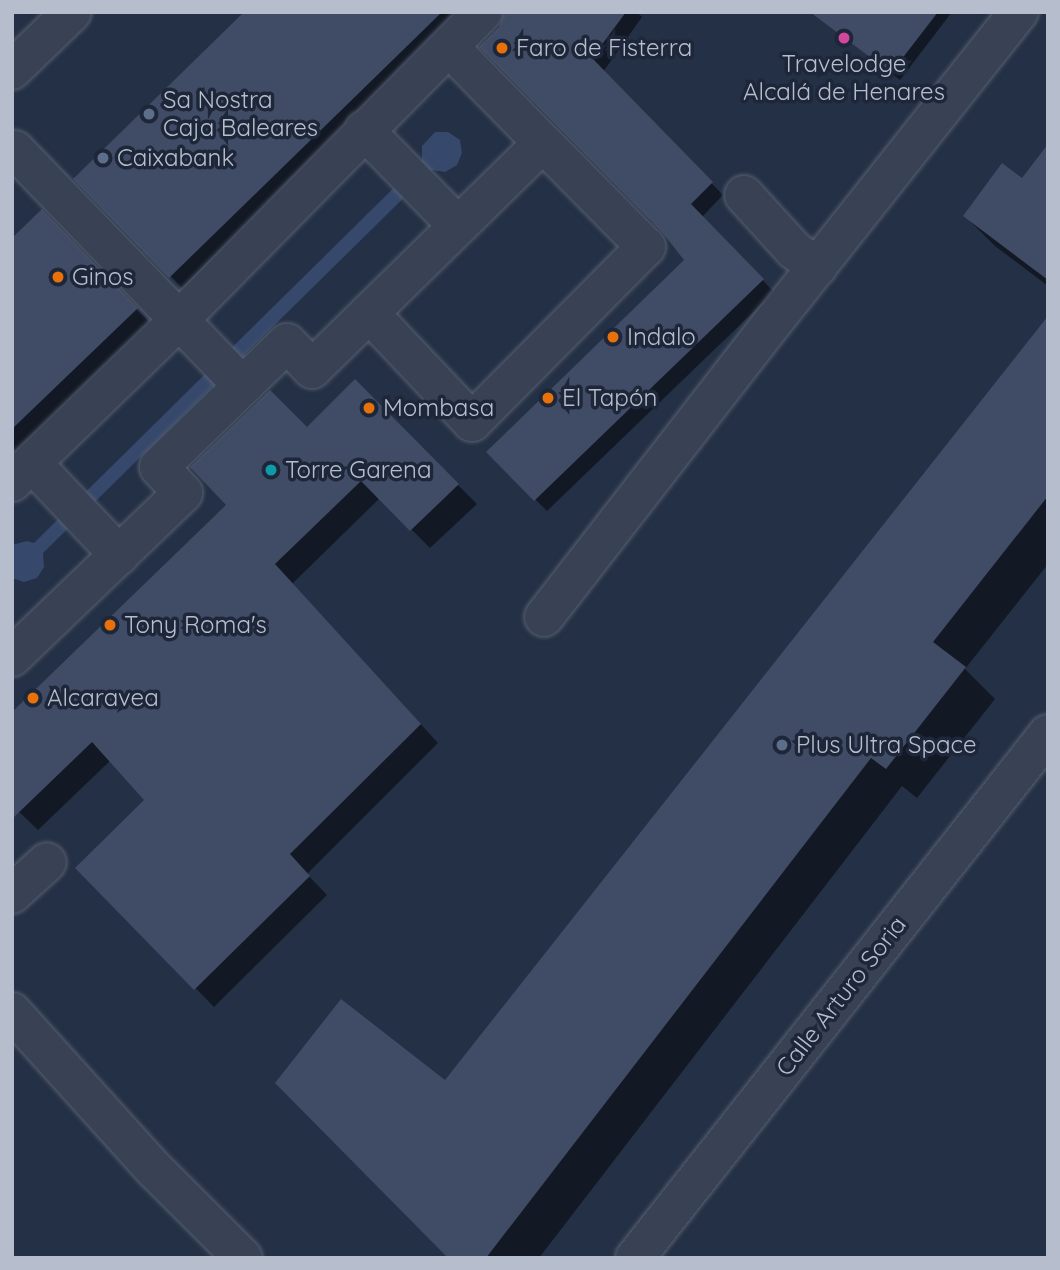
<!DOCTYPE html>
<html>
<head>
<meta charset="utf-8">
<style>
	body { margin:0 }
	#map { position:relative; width:1060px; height:1270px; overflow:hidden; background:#243045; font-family:Quicksand,sans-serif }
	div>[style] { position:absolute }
	.water>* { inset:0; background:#36496d }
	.shadow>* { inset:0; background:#0007 }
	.building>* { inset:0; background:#404c65 }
	.roads { filter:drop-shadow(0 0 2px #576071) drop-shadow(0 0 2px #576071) }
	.minor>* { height:38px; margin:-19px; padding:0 19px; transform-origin:19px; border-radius:19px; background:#394254 }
	.dots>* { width:19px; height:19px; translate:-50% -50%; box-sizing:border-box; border:4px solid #1d2739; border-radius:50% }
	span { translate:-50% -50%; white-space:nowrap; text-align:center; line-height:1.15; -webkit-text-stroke:7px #1d2739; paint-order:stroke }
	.poi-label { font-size:24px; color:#b6becd }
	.left { translate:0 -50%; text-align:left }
	.street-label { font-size:24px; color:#b6becd }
	.frame { position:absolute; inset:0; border:14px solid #b6becd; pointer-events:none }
</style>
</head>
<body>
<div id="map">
	<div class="water">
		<div style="clip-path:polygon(435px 132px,448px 132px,460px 140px,462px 153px,457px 165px,445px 172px,432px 170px,43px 553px,44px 567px,37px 578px,24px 582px,12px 578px,12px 545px,27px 541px,34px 543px,422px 160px,422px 146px)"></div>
	</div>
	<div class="shadow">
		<div style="clip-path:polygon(247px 12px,478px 12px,455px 22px,182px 288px,76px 179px)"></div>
		<div style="clip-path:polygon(506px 12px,637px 12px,642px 17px,603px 72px,723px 195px,702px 217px,774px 292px,547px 511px,488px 452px,686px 260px,663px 230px,482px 47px,506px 19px)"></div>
		<div style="clip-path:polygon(813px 12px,952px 12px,900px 80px)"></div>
		<div style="clip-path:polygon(1048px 178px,1048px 286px,995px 246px,965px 216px,1022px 180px)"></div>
		<div style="clip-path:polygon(60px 230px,155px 328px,12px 467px,12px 241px)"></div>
		<div style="clip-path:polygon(1048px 318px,1048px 564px,965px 669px,995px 699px,917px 798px,902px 786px,539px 1258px,451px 1258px,446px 1083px)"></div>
		<div style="clip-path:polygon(355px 382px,477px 504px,430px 548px,380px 498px,292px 584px,438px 743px,307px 874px,327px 895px,214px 1007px,78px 868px,146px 800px,111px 760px,38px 830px,12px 805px,307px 429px)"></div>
	</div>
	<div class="building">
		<div style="clip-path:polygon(244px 12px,442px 12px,169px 278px,73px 179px)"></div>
		<div style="clip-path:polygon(504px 12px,626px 12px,592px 58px,713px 182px,691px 204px,764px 279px,534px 501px,486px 452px,684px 260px,662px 232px,479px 47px,499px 27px)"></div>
		<div style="clip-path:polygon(810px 12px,938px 12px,891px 73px)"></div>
		<div style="clip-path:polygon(1048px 144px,1048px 280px,963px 216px,1002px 163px,1022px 178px)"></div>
		<div style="clip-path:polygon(42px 209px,138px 308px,12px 429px,12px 238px)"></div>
		<div style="clip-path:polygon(1048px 316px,1048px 496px,933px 642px,966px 667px,886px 769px,871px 758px,486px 1258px,448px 1258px,275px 1083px,341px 999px,445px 1080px)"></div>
		<div style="clip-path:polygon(355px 379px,459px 484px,410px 531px,361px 481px,275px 564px,421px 724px,290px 854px,310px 876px,194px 990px,75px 868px,144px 800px,92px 742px,12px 819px,12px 712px,226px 505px,190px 467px,270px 390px,307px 427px)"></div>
	</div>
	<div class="roads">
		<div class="minor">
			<div style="left:12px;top:70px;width:83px;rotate:-44deg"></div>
			<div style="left:364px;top:130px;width:133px;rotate:45.6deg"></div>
			<div style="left:15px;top:150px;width:328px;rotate:46deg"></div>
			<div style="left:744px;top:195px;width:74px;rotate:47.7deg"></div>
			<div style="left:794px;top:250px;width:29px;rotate:36deg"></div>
			<div style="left:369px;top:313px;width:150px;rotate:46.6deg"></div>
			<div style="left:472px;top:422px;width:247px;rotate:-45.2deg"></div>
			<div style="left:646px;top:247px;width:146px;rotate:-134.7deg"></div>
			<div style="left:32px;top:463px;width:127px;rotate:46.6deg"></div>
			<div style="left:12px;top:482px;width:234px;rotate:-44.1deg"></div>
			<div style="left:180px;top:319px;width:431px;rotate:-45.4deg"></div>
			<div style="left:544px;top:617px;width:373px;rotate:-52.2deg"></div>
			<div style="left:773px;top:322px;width:396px;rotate:-51.6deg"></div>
			<div style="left:12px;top:657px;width:237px;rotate:-43.8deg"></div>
			<div style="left:183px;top:493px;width:35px;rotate:-133deg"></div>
			<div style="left:159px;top:467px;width:178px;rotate:-44.1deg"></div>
			<div style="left:287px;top:343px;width:36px;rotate:46deg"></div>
			<div style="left:312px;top:369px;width:323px;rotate:-44.4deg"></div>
			<div style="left:543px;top:143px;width:134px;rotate:-134.4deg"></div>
			<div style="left:12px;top:894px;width:47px;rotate:-42.4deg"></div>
			<div style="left:12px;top:1012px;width:213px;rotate:47.9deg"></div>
			<div style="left:155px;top:1170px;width:124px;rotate:45deg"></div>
			<div style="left:635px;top:1258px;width:667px;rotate:-51.76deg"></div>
		</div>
	</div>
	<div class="dots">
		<div style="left:844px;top:38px;background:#d1479c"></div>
		<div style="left:502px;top:48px;background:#e8710a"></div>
		<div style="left:149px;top:114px;background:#5c6f8a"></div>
		<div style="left:103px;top:158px;background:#5c6f8a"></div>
		<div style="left:58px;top:277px;background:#e8710a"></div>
		<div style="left:613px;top:337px;background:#e8710a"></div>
		<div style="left:548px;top:398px;background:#e8710a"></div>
		<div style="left:369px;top:408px;background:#e8710a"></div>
		<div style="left:271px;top:470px;background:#0f9aa8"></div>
		<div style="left:110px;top:625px;background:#e8710a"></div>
		<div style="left:33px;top:698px;background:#e8710a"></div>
		<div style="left:782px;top:745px;background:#5c6f8a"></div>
	</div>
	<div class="poi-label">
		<span class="left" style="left:516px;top:48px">Faro de Fisterra</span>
		<span style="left:844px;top:78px">Travelodge<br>Alcalá de Henares</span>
		<span class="left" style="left:163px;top:114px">Sa Nostra<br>Caja Baleares</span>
		<span class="left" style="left:117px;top:158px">Caixabank</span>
		<span class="left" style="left:72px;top:277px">Ginos</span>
		<span class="left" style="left:627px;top:337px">Indalo</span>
		<span class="left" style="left:562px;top:398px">El Tapón</span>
		<span class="left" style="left:383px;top:408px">Mombasa</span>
		<span class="left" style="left:285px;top:470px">Torre Garena</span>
		<span class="left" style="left:124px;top:625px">Tony Roma's</span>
		<span class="left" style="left:47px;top:698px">Alcaravea</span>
		<span class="left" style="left:796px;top:745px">Plus Ultra Space</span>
	</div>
	<div class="street-label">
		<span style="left:841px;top:996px;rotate:-52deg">Calle Arturo Soria</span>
	</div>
	<div class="frame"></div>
</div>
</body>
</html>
